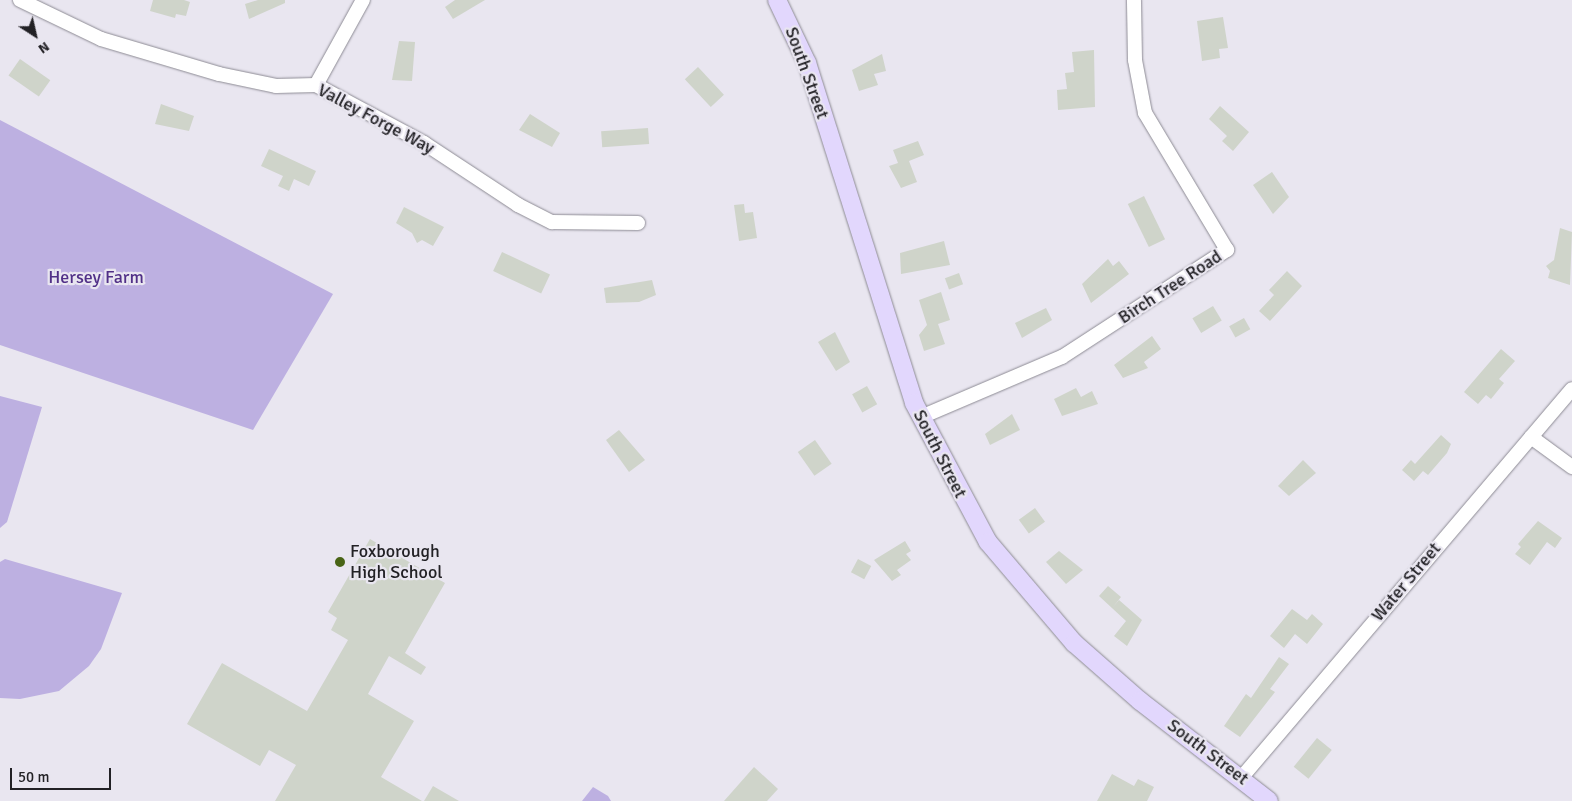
<!DOCTYPE html>
<html>
<head>
<meta charset="utf-8">
<style>
	body { margin:0 }
	#map { position:relative; width:1572px; height:801px; overflow:hidden; background:#e9e6f0; font-family:Signika,sans-serif }
	div>[style] { position:absolute }
	.green>* { inset:0; background:#bdb0e1 }
	.building>* { inset:0; background:#cfd4ca; transform-origin:0 0 }
	.roads { filter:drop-shadow(0 0 1px #8d8b94) drop-shadow(0 0 1px #8d8b94) }
	.minor>* { height:14px; margin:-7px; padding:0 7px; transform-origin:7px; border-radius:7px; background:#fff }
	.major>* { height:18px; margin:-9px; padding:0 9px; transform-origin:9px; border-radius:9px; background:#e2d7fd }
	.dots>* { width:14px; height:14px; translate:-50% -50%; box-sizing:border-box; border:2px solid #e9e6f0; border-radius:50% }
	span { translate:-50% -50%; white-space:nowrap; text-align:center; line-height:1.15; -webkit-text-stroke:4.5px #e9e6f0; paint-order:stroke }
	.street-label { font-size:18px; color:#222125 }
	.park-label { font-size:18px; color:#513087 }
	.poi-label { font-size:18px; color:#222125 }
	.left { translate:0 -50%; text-align:left }
	.north { position:absolute; left:10px; top:10px; width:50px; height:50px; -webkit-text-stroke:4px #e9e6f0; paint-order:stroke; rotate:145deg; font-size:14px; font-weight:700; line-height:20px; text-align:center; color:#222125 }
	.north::after { content:''; display:block; margin:auto; width:18px; height:22px; background:#222125; clip-path:polygon(50% 0,100% 100%,50% 72%,0 100%) }
	.scale { position:absolute; left:10px; top:768px; width:101px; height:22px; box-sizing:border-box; border:2px solid #222125; border-top:0; padding-left:6px; font-size:15px; line-height:18px; white-space:nowrap; color:#222125; -webkit-text-stroke:4px #e9e6f0; paint-order:stroke }
</style>
</head>
<body>
<div id="map">
	<div class="green">
		<div style="clip-path:polygon(0 120px,333px 294px,253px 430px,0 345px)"></div>
		<div style="clip-path:polygon(0 396px,42px 407px,7px 522px,0 528px)"></div>
		<div style="clip-path:polygon(5px 559px,122px 593px,101px 649px,89px 666px,59px 691px,20px 699px,0 698px,0 562px)"></div>
		<div style="clip-path:polygon(593px 787px,608px 796px,611px 801px,582px 801px)"></div>
	</div>
	<div class="building">
		<div style="clip-path:polygon(153px 0,184px 0,190px 2px,186px 16px,176px 14px,175px 18px,150px 11px)"></div>
		<div style="clip-path:polygon(258px 0,285px 0,285px 3px,249px 19px,245px 4px)"></div>
		<div style="clip-path:polygon(455px 0,485px 0,453px 19px,445px 7px)"></div>
		<div style="clip-path:polygon(1223px 17px,1228px 48px,1219px 49px,1220px 58px,1202px 61px,1197px 21px)"></div>
		<div style="clip-path:polygon(399px 41px,415px 42px,412px 81px,392px 80px)"></div>
		<div style="clip-path:polygon(1094px 50px,1095px 107px,1058px 110px,1057px 90px,1067px 89px,1065px 73px,1074px 72px,1072px 52px)"></div>
		<div style="clip-path:polygon(882px 54px,886px 71px,874px 74px,878px 85px,859px 91px,852px 70px)"></div>
		<div style="left:20px;top:59px;width:37px;height:20px;rotate:35deg"></div>
		<div style="left:698px;top:67px;width:38px;height:18px;rotate:47deg"></div>
		<div style="clip-path:polygon(161px 104px,194px 116px,189px 131px,155px 124px)"></div>
		<div style="clip-path:polygon(1220px 106px,1249px 132px,1233px 151px,1222px 141px,1227px 136px,1209px 119px)"></div>
		<div style="clip-path:polygon(530px 114px,560px 133px,552px 147px,519px 130px)"></div>
		<div style="left:648px;top:128px;width:16px;height:47px;rotate:86deg"></div>
		<div style="clip-path:polygon(918px 141px,924px 155px,909px 161px,917px 182px,901px 188px,889px 166px,898px 163px,893px 150px)"></div>
		<div style="clip-path:polygon(269px 149px,316px 171px,309px 186px,294px 179px,289px 191px,278px 186px,283px 176px,261px 166px)"></div>
		<div style="clip-path:polygon(1272px 172px,1289px 197px,1273px 214px,1253px 185px)"></div>
		<div style="left:1144px;top:196px;width:48px;height:18px;rotate:64deg"></div>
		<div style="clip-path:polygon(744px 204px,745px 213px,753px 212px,757px 238px,739px 241px,734px 205px)"></div>
		<div style="clip-path:polygon(404px 207px,444px 227px,433px 246px,422px 240px,417px 243px,412px 233px,396px 223px)"></div>
		<div style="clip-path:polygon(1560px 228px,1572px 232px,1570px 285px,1548px 278px,1550px 271px,1546px 266px,1554px 260px)"></div>
		<div style="clip-path:polygon(944px 241px,950px 265px,901px 274px,900px 253px)"></div>
		<div style="left:502px;top:252px;width:53px;height:21px;rotate:25deg"></div>
		<div style="clip-path:polygon(1108px 259px,1113px 266px,1119px 261px,1129px 274px,1091px 303px,1082px 284px)"></div>
		<div style="clip-path:polygon(1287px 271px,1302px 286px,1270px 321px,1259px 311px,1274px 295px,1269px 290px)"></div>
		<div style="left:959px;top:273px;width:12px;height:15px;rotate:70deg"></div>
		<div style="clip-path:polygon(652px 280px,656px 295px,639px 302px,606px 303px,604px 288px)"></div>
		<div style="clip-path:polygon(941px 292px,950px 320px,938px 324px,945px 344px,924px 351px,919px 335px,927px 325px,919px 300px)"></div>
		<div style="left:1213px;top:306px;width:17px;height:24px;rotate:59deg"></div>
		<div style="clip-path:polygon(1046px 308px,1052px 320px,1022px 338px,1015px 323px)"></div>
		<div style="left:1244px;top:318px;width:13px;height:17px;rotate:61deg"></div>
		<div style="clip-path:polygon(835px 332px,850px 362px,836px 371px,818px 342px)"></div>
		<div style="clip-path:polygon(1152px 336px,1161px 349px,1144px 362px,1148px 368px,1123px 378px,1114px 365px)"></div>
		<div style="clip-path:polygon(1501px 349px,1515px 361px,1499px 379px,1504px 383px,1491px 399px,1486px 395px,1478px 404px,1464px 392px)"></div>
		<div style="left:867px;top:386px;width:21px;height:17px;rotate:61deg"></div>
		<div style="clip-path:polygon(1076px 388px,1081px 397px,1092px 391px,1098px 404px,1062px 416px,1054px 399px)"></div>
		<div style="clip-path:polygon(1012px 414px,1020px 430px,990px 445px,985px 434px)"></div>
		<div style="clip-path:polygon(619px 430px,645px 460px,629px 472px,606px 440px)"></div>
		<div style="clip-path:polygon(1441px 435px,1451px 444px,1447px 453px,1428px 475px,1423px 471px,1414px 481px,1402px 470px,1411px 460px,1415px 464px)"></div>
		<div style="left:815px;top:440px;width:29px;height:21px;rotate:55deg"></div>
		<div style="clip-path:polygon(1303px 460px,1316px 473px,1289px 496px,1278px 486px)"></div>
		<div style="left:1035px;top:508px;width:17px;height:20px;rotate:54deg"></div>
		<div style="clip-path:polygon(1538px 521px,1562px 538px,1555px 548px,1547px 542px,1530px 565px,1515px 554px,1521px 547px,1518px 544px)"></div>
		<div style="clip-path:polygon(370px 539px,445px 583px,405px 653px,426px 667px,421px 675px,389px 656px,368px 694px,414px 721px,381px 777px,422px 801px,275px 801px,296px 765px,269px 750px,260px 766px,187px 724px,222px 663px,307px 711px,348px 640px,331px 630px,337px 618px,328px 612px)"></div>
		<div style="clip-path:polygon(905px 541px,911px 551px,906px 554px,911px 560px,897px 570px,901px 575px,892px 581px,874px 560px)"></div>
		<div style="clip-path:polygon(1059px 551px,1083px 570px,1066px 584px,1046px 562px)"></div>
		<div style="left:858px;top:559px;width:15px;height:15px;rotate:28deg"></div>
		<div style="clip-path:polygon(1108px 586px,1121px 597px,1113px 607px,1119px 600px,1142px 620px,1127px 646px,1114px 636px,1126px 621px,1099px 596px)"></div>
		<div style="clip-path:polygon(1292px 609px,1307px 620px,1312px 614px,1323px 624px,1307px 644px,1295px 634px,1284px 648px,1270px 636px)"></div>
		<div style="clip-path:polygon(1279px 657px,1289px 664px,1270px 689px,1275px 692px,1240px 737px,1224px 726px,1246px 694px,1251px 698px)"></div>
		<div style="left:1317px;top:738px;width:19px;height:37px;rotate:39deg"></div>
		<div style="clip-path:polygon(754px 767px,778px 789px,767px 801px,724px 801px)"></div>
		<div style="clip-path:polygon(1112px 774px,1134px 786px,1138px 779px,1154px 787px,1147px 801px,1097px 801px)"></div>
		<div style="clip-path:polygon(433px 786px,459px 801px,424px 801px)"></div>
	</div>
	<div class="roads">
		<div class="minor">
			<div style="left:20px;top:0;width:90px;rotate:25.7deg"></div>
			<div style="left:101px;top:39px;width:123px;rotate:16.5deg"></div>
			<div style="left:219px;top:74px;width:58px;rotate:11.9deg"></div>
			<div style="left:276px;top:86px;width:40px;rotate:-1.4deg"></div>
			<div style="left:316px;top:85px;width:123px;rotate:28.2deg"></div>
			<div style="left:424px;top:143px;width:113px;rotate:33.4deg"></div>
			<div style="left:518px;top:205px;width:38px;rotate:27deg"></div>
			<div style="left:552px;top:222px;width:86px;rotate:0.7deg"></div>
			<div style="left:316px;top:85px;width:97px;rotate:-61.1deg"></div>
			<div style="left:921px;top:417px;width:153px;rotate:-23.1deg"></div>
			<div style="left:1062px;top:357px;width:197px;rotate:-33deg"></div>
			<div style="left:1227px;top:250px;width:160px;rotate:-120.9deg"></div>
			<div style="left:1145px;top:113px;width:54px;rotate:-100.7deg"></div>
			<div style="left:1135px;top:60px;width:60px;rotate:-91deg"></div>
			<div style="left:1531px;top:437px;width:51px;rotate:36.2deg"></div>
			<div style="left:1242px;top:777px;width:509px;rotate:-49.62deg"></div>
		</div>
		<div class="major">
			<div style="left:777px;top:0;width:70px;rotate:64.5deg"></div>
			<div style="left:807px;top:63px;width:356px;rotate:72.5deg"></div>
			<div style="left:914px;top:403px;width:157px;rotate:62deg"></div>
			<div style="left:988px;top:542px;width:133px;rotate:49.6deg"></div>
			<div style="left:1074px;top:643px;width:88px;rotate:41.3deg"></div>
			<div style="left:1140px;top:701px;width:163px;rotate:37.8deg"></div>
		</div>
	</div>
	<div class="dots">
		<div style="left:340px;top:562px;background:#496416"></div>
	</div>
	<div class="street-label">
		<span style="left:807px;top:73px;rotate:70deg">South Street</span>
		<span style="left:376px;top:119px;rotate:28deg">Valley Forge Way</span>
		<span style="left:1170px;top:287px;rotate:-33deg">Birch Tree Road</span>
		<span style="left:940px;top:454px;rotate:63deg">South Street</span>
		<span style="left:1406px;top:582px;rotate:-50deg">Water Street</span>
		<span style="left:1208px;top:752px;rotate:37deg">South Street</span>
	</div>
	<div class="park-label">
		<span style="left:96px;top:277px">Hersey Farm</span>
	</div>
	<div class="poi-label">
		<span class="left" style="left:350px;top:562px">Foxborough<br>High School</span>
	</div>
	<div class="north">N</div>
	<div class="scale">50 m</div>
</div>
</body>
</html>
